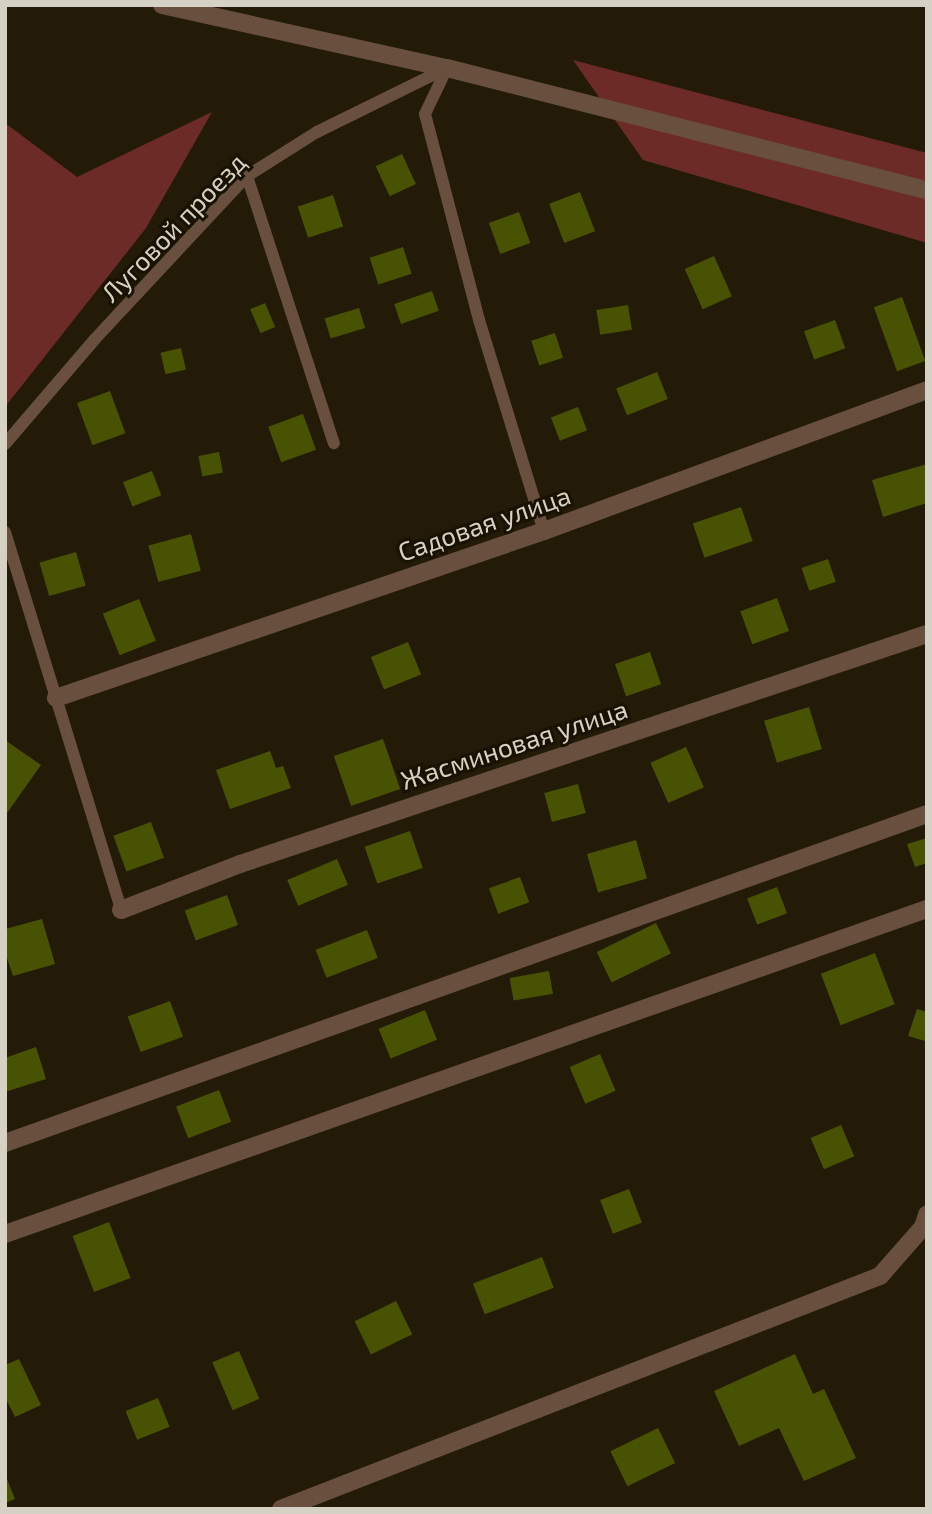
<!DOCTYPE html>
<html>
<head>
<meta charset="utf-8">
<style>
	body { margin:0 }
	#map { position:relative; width:932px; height:1514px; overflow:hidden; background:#231b08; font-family:"Exo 2",sans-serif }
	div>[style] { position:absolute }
	.forest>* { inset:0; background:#6d2b28 }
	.building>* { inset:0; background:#485203; transform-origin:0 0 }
	.lane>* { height:12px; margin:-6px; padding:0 6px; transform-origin:6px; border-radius:6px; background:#684f3e }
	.street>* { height:18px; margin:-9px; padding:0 9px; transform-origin:9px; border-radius:9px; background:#684f3e }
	span { translate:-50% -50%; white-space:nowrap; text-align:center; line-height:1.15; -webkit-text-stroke:6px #191202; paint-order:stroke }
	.street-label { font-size:26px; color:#d6d1c5 }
	.frame { position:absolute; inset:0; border:7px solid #d6d1c5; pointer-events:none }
</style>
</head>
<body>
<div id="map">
	<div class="forest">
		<div style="clip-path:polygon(573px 60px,927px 153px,927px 243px,643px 160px)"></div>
		<div style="clip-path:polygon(212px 112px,146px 228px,5px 407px,5px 123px,77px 177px)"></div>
	</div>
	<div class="building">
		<div style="left:402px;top:154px;width:33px;height:29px;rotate:65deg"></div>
		<div style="left:580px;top:192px;width:42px;height:33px;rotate:69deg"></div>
		<div style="left:333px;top:195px;width:33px;height:37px;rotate:72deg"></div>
		<div style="left:519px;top:212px;width:33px;height:32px;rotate:70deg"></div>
		<div style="left:403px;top:247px;width:28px;height:35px;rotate:72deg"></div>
		<div style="left:714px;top:256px;width:44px;height:32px;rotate:66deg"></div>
		<div style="left:432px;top:291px;width:21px;height:40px;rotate:71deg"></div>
		<div style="left:902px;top:297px;width:68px;height:30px;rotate:70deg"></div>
		<div style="left:265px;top:303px;width:26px;height:16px;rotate:67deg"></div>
		<div style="left:628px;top:305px;width:25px;height:32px;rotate:81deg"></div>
		<div style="left:359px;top:308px;width:21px;height:36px;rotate:73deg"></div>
		<div style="left:835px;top:320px;width:30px;height:33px;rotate:70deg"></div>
		<div style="left:555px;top:333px;width:26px;height:25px;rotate:72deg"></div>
		<div style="left:181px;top:348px;width:22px;height:21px;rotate:77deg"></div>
		<div style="left:657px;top:372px;width:29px;height:44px;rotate:68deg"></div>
		<div style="left:110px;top:391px;width:45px;height:35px;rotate:70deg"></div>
		<div style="left:578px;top:407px;width:25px;height:29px;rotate:69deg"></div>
		<div style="left:303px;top:414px;width:38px;height:37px;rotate:70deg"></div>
		<div style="left:219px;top:452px;width:21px;height:21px;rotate:79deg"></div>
		<div style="clip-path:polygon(927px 464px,927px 503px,883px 517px,872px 480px)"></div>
		<div style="left:152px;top:471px;width:26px;height:31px;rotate:69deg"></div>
		<div style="left:741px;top:507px;width:36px;height:51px;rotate:71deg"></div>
		<div style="left:191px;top:534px;width:38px;height:44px;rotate:75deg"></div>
		<div style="left:76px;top:552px;width:35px;height:38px;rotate:74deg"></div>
		<div style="left:828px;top:559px;width:24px;height:28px;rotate:71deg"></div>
		<div style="left:777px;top:598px;width:35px;height:39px;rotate:70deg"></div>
		<div style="left:139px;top:599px;width:45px;height:39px;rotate:68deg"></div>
		<div style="left:408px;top:642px;width:35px;height:40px;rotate:68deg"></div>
		<div style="left:650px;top:652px;width:34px;height:37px;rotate:71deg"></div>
		<div style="left:809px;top:707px;width:44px;height:47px;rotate:73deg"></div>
		<div style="left:383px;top:739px;width:53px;height:52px;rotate:71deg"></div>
		<div style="clip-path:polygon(5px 740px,41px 765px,7px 813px,5px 812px)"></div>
		<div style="left:686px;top:747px;width:44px;height:39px;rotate:66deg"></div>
		<div style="clip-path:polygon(270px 751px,276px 768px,283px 766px,291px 788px,230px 809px,216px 770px)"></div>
		<div style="left:578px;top:784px;width:30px;height:35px;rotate:75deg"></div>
		<div style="left:151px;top:822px;width:38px;height:40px;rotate:70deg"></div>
		<div style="left:410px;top:831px;width:39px;height:48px;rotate:71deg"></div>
		<div style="clip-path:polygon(927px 838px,927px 863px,915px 867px,907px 844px)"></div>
		<div style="left:636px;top:840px;width:40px;height:51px;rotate:74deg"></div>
		<div style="left:337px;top:859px;width:28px;height:54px;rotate:67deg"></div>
		<div style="left:520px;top:877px;width:27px;height:33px;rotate:70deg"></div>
		<div style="left:777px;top:887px;width:28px;height:32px;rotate:69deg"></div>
		<div style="left:227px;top:895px;width:32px;height:45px;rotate:70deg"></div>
		<div style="clip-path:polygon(42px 919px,55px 964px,13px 976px,5px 952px,5px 929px)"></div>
		<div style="left:656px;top:923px;width:34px;height:66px;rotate:64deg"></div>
		<div style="left:367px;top:930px;width:30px;height:55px;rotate:69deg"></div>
		<div style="left:875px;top:953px;width:55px;height:58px;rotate:69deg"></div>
		<div style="left:549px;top:971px;width:23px;height:40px;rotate:80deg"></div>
		<div style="left:170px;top:1001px;width:38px;height:45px;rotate:70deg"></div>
		<div style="clip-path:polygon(917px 1009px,927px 1012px,925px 1041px,908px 1036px)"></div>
		<div style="left:425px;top:1010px;width:32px;height:50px;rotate:68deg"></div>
		<div style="clip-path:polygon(36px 1047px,46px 1079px,5px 1092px,5px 1058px)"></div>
		<div style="left:600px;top:1054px;width:40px;height:33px;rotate:67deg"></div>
		<div style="left:219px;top:1090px;width:34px;height:46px;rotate:69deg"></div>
		<div style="left:841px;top:1125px;width:34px;height:33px;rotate:67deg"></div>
		<div style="left:629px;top:1189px;width:36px;height:31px;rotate:69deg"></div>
		<div style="left:109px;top:1222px;width:60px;height:39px;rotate:69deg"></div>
		<div style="left:542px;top:1257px;width:33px;height:74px;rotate:69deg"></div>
		<div style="left:396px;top:1301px;width:37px;height:46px;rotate:64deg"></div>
		<div style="left:239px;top:1351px;width:52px;height:29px;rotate:67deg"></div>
		<div style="clip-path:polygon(795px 1354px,813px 1394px,824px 1389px,856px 1458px,804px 1481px,779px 1428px,739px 1446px,714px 1391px)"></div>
		<div style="clip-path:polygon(19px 1359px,41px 1405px,15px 1417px,5px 1397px,5px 1365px)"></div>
		<div style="left:158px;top:1398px;width:31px;height:35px;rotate:68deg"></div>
		<div style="left:658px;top:1428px;width:39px;height:53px;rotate:64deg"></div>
		<div style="clip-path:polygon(5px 1474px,15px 1499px,5px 1503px)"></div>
	</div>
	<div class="lane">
		<div style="left:447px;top:68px;width:51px;rotate:115.6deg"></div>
		<div style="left:425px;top:114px;width:213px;rotate:75.3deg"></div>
		<div style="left:479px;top:320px;width:221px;rotate:72.9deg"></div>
		<div style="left:247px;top:176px;width:281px;rotate:72deg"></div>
		<div style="left:5px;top:444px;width:137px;rotate:-49.4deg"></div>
		<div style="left:94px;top:340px;width:224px;rotate:-47deg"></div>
		<div style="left:247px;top:176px;width:83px;rotate:-32.2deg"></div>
		<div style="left:317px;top:132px;width:145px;rotate:-26.2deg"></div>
		<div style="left:5px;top:532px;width:395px;rotate:72.9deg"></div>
	</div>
	<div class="street">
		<div style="left:162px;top:5px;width:292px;rotate:12.5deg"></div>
		<div style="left:447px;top:68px;width:495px;rotate:14.3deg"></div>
		<div style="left:56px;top:698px;width:516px;rotate:-18.89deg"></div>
		<div style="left:544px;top:531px;width:408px;rotate:-20.2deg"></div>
		<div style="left:121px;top:910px;width:128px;rotate:-21.1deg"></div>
		<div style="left:240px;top:864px;width:724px;rotate:-18.51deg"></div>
		<div style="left:5px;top:1143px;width:979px;rotate:-19.64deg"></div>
		<div style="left:5px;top:1234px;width:978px;rotate:-19.42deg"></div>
		<div style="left:281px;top:1509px;width:643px;rotate:-21.26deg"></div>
		<div style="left:880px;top:1276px;width:65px;rotate:-48.7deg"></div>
		<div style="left:923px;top:1227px;width:13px;rotate:-72deg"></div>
	</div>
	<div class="street-label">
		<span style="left:173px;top:227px;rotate:-46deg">Луговой проезд</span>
		<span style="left:484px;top:523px;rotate:-19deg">Садовая улица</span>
		<span style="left:514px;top:744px;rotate:-18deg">Жасминовая улица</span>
	</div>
	<div class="frame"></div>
</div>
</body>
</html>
